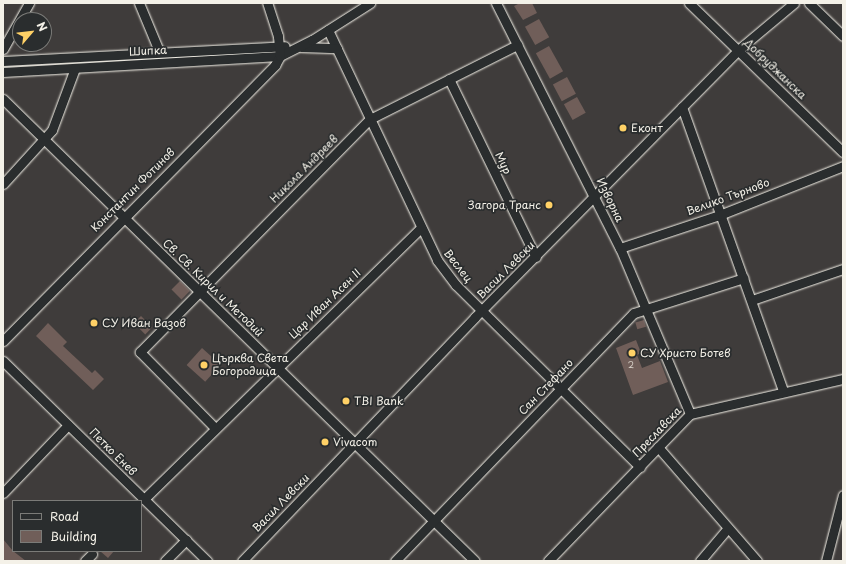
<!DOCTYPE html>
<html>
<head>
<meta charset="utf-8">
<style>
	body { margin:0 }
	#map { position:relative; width:846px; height:564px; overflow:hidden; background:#3f3c3b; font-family:"Playpen Sans",sans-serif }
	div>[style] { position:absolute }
	.building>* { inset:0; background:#705e59; transform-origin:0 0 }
	.roads { filter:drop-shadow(0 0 1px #f4f1e8) drop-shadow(0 0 1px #f4f1e8) }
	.street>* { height:9px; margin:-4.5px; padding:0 4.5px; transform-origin:4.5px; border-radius:4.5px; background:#2a2d2e }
	.dots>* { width:11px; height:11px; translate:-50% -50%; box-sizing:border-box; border:2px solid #2a2d2e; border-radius:50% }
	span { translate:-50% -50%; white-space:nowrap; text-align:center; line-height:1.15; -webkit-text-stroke:3.5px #2a2d2e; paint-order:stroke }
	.number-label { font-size:9px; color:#d3ccc4 }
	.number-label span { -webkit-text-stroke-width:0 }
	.street-label { font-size:11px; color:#f4f1e8 }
	.poi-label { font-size:11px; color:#f4f1e8 }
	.left { translate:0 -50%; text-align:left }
	.right { translate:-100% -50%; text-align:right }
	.frame { position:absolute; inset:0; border:4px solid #f4f1e8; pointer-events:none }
	.legend { position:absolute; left:12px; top:500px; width:130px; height:52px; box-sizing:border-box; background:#2a2d2e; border:1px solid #7b7b78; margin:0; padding:5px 7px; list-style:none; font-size:12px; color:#f4f1e8 }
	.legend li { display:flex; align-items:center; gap:8px; height:20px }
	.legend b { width:20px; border:1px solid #7b7b78 }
	.north { position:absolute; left:12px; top:12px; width:40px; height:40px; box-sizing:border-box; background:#2a2d2e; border:1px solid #7b7b78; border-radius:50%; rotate:62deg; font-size:11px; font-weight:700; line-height:16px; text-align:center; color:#f4f1e8 }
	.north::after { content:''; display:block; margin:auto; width:14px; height:18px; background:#ffd166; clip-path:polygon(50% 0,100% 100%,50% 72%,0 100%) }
</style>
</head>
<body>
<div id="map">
	<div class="building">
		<div style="clip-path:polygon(520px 3px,532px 3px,537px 13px,523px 20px,514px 6px)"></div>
		<div style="left:539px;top:19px;width:21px;height:16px;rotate:61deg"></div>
		<div style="left:549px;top:46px;width:29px;height:15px;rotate:61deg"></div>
		<div style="left:567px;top:77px;width:19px;height:16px;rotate:62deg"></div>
		<div style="left:577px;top:97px;width:18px;height:15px;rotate:61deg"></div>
		<div style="left:180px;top:281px;width:14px;height:12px;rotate:45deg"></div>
		<div style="left:141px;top:316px;width:16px;height:10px;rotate:45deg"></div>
		<div style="left:644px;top:320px;width:7px;height:9px;rotate:74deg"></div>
		<div style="clip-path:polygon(48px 323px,67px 342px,63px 346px,92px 373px,95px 370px,104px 379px,93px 390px,36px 336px)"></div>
		<div style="clip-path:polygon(636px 340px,641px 353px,637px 355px,642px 368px,660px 361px,668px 382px,633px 395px,616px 348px)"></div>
		<div style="left:202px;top:348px;width:25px;height:23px;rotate:42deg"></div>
		<div style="clip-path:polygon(3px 539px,13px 551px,26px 561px,3px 561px)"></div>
		<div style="clip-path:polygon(100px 551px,114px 551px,108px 558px)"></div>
	</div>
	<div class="roads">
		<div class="street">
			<div style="left:139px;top:3px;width:52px;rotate:67.4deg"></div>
			<div style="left:496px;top:3px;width:275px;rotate:63.2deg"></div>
			<div style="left:620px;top:248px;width:180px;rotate:67.1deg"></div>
			<div style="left:689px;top:3px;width:214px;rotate:44.1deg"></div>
			<div style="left:809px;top:3px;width:47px;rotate:44.1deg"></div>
			<div style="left:328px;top:30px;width:255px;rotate:64.6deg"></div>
			<div style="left:437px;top:260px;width:31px;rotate:53deg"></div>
			<div style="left:456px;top:285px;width:259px;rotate:44.7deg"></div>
			<div style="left:301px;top:47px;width:36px;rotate:2deg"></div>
			<div style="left:3px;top:49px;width:53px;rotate:-60.5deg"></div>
			<div style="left:3px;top:61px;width:282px;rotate:-3deg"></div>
			<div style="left:3px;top:72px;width:277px;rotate:-3.3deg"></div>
			<div style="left:280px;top:56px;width:36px;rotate:-27deg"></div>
			<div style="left:312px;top:40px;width:69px;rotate:-32.5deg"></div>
			<div style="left:449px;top:79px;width:198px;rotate:64deg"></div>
			<div style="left:3px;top:99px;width:660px;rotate:44.39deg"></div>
			<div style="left:682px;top:107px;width:301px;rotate:70.4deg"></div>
			<div style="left:3px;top:184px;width:73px;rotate:-47.8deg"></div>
			<div style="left:52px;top:130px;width:66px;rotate:-69.6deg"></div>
			<div style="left:620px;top:248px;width:108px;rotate:-18.4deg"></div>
			<div style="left:722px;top:214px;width:130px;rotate:-21.6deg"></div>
			<div style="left:752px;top:300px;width:96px;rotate:-18.8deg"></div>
			<div style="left:3px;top:341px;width:388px;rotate:-45.4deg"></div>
			<div style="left:275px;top:65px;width:10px;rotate:-61deg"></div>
			<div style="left:280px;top:56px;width:20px;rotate:-96deg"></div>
			<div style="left:278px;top:36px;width:35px;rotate:-108deg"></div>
			<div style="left:3px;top:361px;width:286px;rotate:44.4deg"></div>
			<div style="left:215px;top:428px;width:107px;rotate:-134.6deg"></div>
			<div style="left:140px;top:352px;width:327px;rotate:-45.4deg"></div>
			<div style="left:370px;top:119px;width:165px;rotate:-26.7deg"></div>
			<div style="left:658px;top:447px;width:151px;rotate:49deg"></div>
			<div style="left:3px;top:493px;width:94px;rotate:-46.3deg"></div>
			<div style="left:144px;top:499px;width:388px;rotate:-44.4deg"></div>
			<div style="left:85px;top:561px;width:10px;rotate:-45deg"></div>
			<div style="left:165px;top:561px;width:30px;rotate:-45deg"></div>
			<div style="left:242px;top:561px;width:337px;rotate:-46.3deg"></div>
			<div style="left:475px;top:317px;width:375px;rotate:-45.4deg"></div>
			<div style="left:738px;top:50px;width:73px;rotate:-40deg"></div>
			<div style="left:395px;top:561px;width:344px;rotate:-46.1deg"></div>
			<div style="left:634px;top:313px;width:115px;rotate:-17.7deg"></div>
			<div style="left:548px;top:561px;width:204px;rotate:-46deg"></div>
			<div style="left:690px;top:414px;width:157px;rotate:-12.9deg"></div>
			<div style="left:700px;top:561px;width:43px;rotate:-49.7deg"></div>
			<div style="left:826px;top:561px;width:68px;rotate:-75.6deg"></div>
		</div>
	</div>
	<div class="dots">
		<div style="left:623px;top:128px;background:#ffd166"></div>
		<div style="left:549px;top:205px;background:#ffd166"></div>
		<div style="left:94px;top:323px;background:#ffd166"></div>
		<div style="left:632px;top:353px;background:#ffd166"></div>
		<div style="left:204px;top:365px;background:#ffd166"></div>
		<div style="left:346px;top:401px;background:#ffd166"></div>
		<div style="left:325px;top:442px;background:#ffd166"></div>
	</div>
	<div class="number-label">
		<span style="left:631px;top:364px">2</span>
	</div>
	<div class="street-label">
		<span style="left:148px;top:51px;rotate:-3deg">Шипка</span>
		<span style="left:775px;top:69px;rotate:44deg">Добруджанска</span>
		<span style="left:503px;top:163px;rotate:64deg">Мур</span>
		<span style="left:304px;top:169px;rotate:-45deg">Никола Андреев</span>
		<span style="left:133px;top:190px;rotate:-45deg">Константин Фотинов</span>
		<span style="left:728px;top:197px;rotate:-20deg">Велико Търново</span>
		<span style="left:610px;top:200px;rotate:64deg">Изворна</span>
		<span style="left:458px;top:266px;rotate:52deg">Веслец</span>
		<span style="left:506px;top:270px;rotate:-45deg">Васил Левски</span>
		<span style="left:213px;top:288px;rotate:44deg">Св. Св. Кирил и Методий</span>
		<span style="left:325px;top:304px;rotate:-44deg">Цар Иван Асен II</span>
		<span style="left:546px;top:387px;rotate:-46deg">Сан Стефано</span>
		<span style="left:657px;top:432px;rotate:-46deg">Преславска</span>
		<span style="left:113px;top:452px;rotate:45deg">Петко Енев</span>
		<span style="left:281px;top:503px;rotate:-46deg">Васил Левски</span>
	</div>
	<div class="poi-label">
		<span class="left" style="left:631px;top:128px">Еконт</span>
		<span class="right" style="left:541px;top:205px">Загора Транс</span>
		<span class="left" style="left:102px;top:323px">СУ Иван Вазов</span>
		<span class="left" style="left:640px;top:353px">СУ Христо Ботев</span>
		<span class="left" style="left:212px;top:365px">Църква Света<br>Богородица</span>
		<span class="left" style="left:354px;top:401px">TBI Bank</span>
		<span class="left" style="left:333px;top:442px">Vivacom</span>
	</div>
	<div class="frame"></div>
	<ul class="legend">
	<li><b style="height:5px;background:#2a2d2e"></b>Road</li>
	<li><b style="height:11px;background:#705e59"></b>Building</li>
	</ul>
	<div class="north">N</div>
</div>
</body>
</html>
